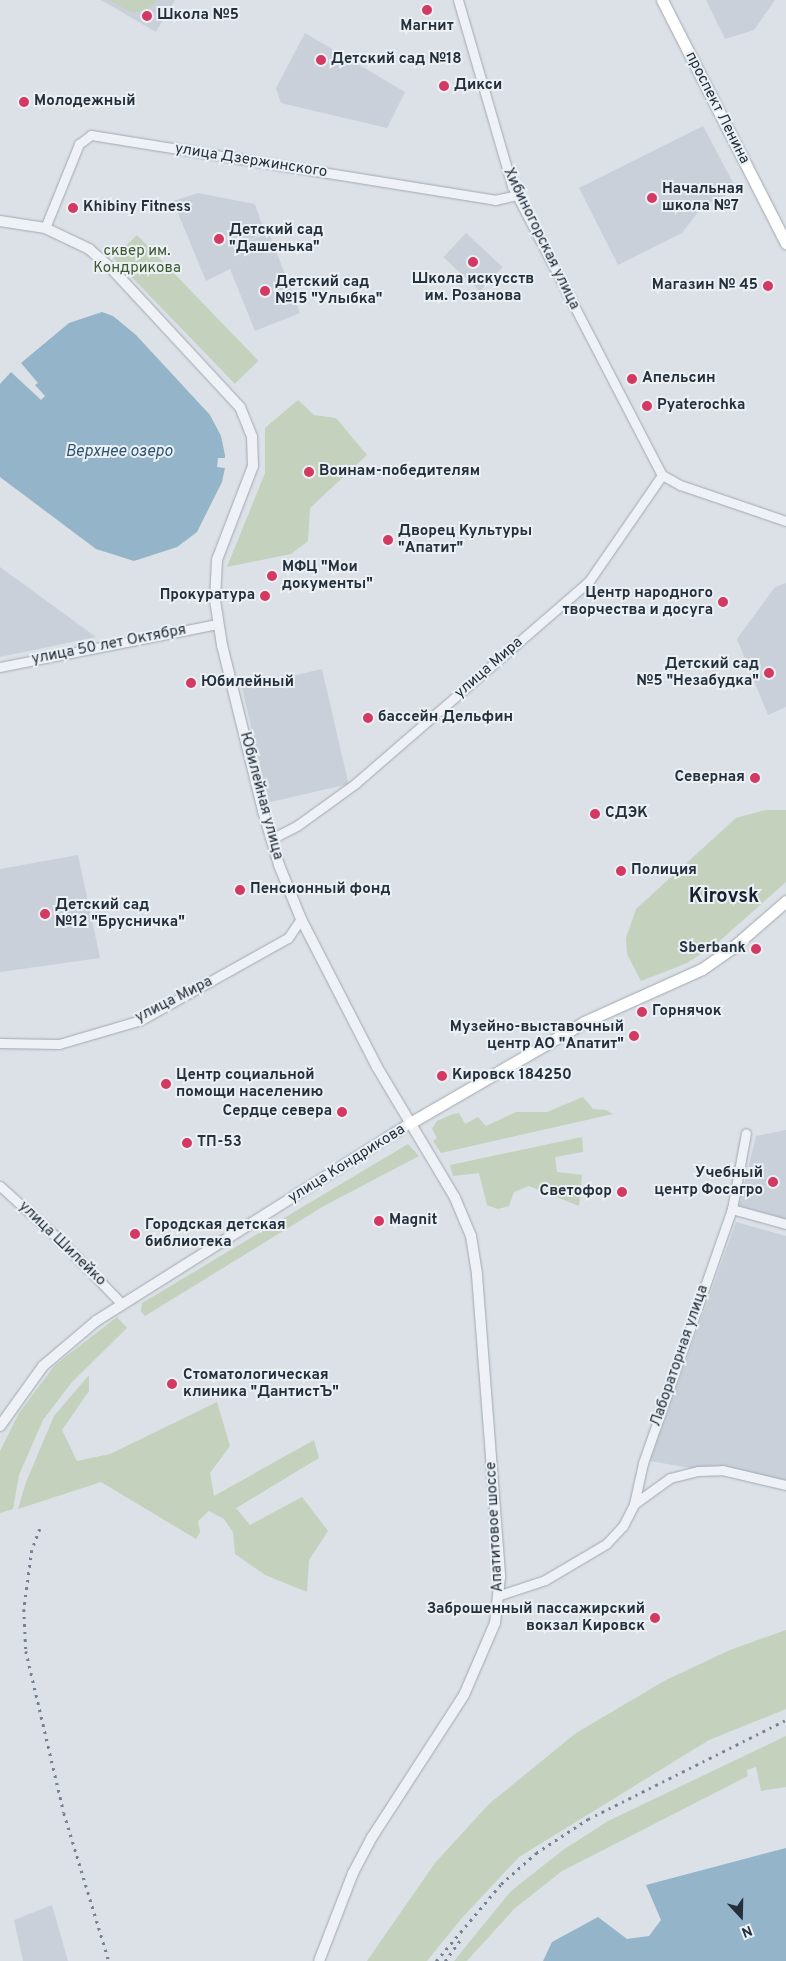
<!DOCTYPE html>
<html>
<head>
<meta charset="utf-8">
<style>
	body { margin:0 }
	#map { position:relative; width:786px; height:1961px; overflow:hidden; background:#dbe1e6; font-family:Overpass,sans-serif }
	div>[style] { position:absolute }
	.built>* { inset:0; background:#c9d0d9; transform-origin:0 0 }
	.green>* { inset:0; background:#c4d1bc; transform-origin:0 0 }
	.water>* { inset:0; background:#94b4c9 }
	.roads { filter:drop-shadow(0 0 1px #a1a8b0) drop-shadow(0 0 1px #a1a8b0) }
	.minor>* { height:9px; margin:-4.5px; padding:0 4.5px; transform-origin:4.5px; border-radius:4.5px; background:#eef1f5 }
	.tertiary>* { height:10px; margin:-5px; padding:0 5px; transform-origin:5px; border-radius:5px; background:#eef1f5 }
	.secondary>* { height:11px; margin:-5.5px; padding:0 5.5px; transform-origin:5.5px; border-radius:5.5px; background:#fff }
	.rail>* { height:2.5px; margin-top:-1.25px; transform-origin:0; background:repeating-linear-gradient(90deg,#748291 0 2.5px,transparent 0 7.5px) }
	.dots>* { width:14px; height:14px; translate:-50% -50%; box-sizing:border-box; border:2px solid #ebf0f4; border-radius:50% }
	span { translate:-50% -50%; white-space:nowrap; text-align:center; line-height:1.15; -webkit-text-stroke:4px #ebf0f4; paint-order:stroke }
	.poi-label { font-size:15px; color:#25303d; font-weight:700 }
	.left { translate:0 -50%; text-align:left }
	.right { translate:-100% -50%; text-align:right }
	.street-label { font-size:15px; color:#25303d }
	.park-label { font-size:15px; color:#3e5932 }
	.water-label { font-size:16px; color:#2e5472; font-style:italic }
	.district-label { font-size:20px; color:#17212d; font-weight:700 }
	.north { position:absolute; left:716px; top:1891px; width:50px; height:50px; -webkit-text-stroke:4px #ebf0f4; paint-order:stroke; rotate:159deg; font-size:14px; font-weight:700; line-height:20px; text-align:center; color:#25303d }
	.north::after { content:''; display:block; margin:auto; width:18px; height:22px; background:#25303d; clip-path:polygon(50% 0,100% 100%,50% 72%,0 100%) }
</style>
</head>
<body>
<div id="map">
	<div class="built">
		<div style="clip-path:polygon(101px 0,175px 0,156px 32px)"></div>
		<div style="clip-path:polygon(706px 0,775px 0,754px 30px,725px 39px)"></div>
		<div style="clip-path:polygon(305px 33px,405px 92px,387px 128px,281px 103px,276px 88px)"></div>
		<div style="clip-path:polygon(703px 126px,737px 190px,703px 206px,682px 233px,618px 265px,579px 188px)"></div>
		<div style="clip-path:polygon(198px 193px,255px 204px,265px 233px,233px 247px,269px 233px,300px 313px,255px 331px,230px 269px,206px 281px,173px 201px)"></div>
		<div style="left:466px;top:233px;width:50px;height:33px;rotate:43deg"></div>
		<div style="clip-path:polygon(0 567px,96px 637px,0 657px)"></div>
		<div style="clip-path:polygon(786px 583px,786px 707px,768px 715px,737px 639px,775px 587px)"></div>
		<div style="left:322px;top:669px;width:118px;height:82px;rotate:77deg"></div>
		<div style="clip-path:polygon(78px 855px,100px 958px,0 972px,0 869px)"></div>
		<div style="clip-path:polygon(786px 1130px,786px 1219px,739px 1206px,756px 1136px)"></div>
		<div style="clip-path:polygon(736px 1222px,786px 1236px,786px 1485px,650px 1461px)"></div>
		<div style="clip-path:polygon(52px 1905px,68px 1961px,23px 1961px,14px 1920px)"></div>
	</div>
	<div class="green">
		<div style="clip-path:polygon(109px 0,157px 0,147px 10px,133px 13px)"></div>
		<div style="left:137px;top:235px;width:175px;height:33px;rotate:46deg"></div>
		<div style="clip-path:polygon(298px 400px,314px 415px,336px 418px,367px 455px,310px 508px,308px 541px,291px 554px,227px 567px,265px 473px,265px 428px)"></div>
		<div style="clip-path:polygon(766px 810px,786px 810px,786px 882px,715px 945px,687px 963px,641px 981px,627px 954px,626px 938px,636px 909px,736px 818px)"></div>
		<div style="clip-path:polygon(583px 1097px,593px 1109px,606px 1110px,613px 1114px,441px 1153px,433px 1141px,437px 1138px,432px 1129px,437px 1121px,453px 1114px,459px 1113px,465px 1124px,478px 1117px,486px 1126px,516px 1112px,547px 1112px)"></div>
		<div style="clip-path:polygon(582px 1137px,583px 1152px,555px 1157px,557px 1172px,582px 1175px,579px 1206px,529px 1186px,514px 1192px,509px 1206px,498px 1209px,487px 1205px,479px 1173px,453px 1176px,450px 1165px)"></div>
		<div style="clip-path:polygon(408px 1144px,419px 1156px,322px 1207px,145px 1316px,141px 1311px,142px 1303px)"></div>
		<div style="clip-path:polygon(117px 1317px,127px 1328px,72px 1382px,43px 1420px,19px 1475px,13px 1509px,0 1513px,0 1451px,19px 1413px,55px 1365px)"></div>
		<div style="clip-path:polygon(89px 1375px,89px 1391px,62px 1430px,77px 1461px,110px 1454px,217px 1402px,230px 1446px,210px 1473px,214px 1496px,314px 1440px,319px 1458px,236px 1508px,250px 1525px,302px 1497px,328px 1531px,309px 1560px,307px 1592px,265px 1575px,235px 1554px,233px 1532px,224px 1519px,209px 1511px,198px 1521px,200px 1532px,196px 1539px,101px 1482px,18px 1509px,26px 1482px,54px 1416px)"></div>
		<div style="clip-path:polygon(786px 1630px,786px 1709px,709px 1740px,519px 1857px,461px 1919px,427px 1961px,367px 1961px,435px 1863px,489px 1804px,576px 1733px,666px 1680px,730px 1650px)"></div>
		<div style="clip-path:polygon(786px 1736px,786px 1787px,761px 1791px,756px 1767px,747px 1770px,748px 1776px,562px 1871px,514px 1909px,467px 1961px,454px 1961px,511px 1891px,563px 1850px,608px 1821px)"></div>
	</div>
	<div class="water">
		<div style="clip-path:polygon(102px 312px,113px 316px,136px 335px,210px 415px,221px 436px,225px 455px,225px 458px,218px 458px,217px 467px,225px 468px,222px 482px,197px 532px,177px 547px,134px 561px,96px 549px,0 477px,0 384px,11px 372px,41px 400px,45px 396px,35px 385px,38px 383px,21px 363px,69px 323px)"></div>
		<div style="clip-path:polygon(786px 1848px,786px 1961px,543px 1961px,552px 1942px,598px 1917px,627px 1939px,649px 1936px,661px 1920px,646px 1885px)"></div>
	</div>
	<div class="roads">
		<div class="minor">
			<div style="left:458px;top:0;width:194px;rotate:73.8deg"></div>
			<div style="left:512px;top:186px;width:326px;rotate:62.6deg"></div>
			<div style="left:662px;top:475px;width:21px;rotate:29deg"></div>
			<div style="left:680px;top:485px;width:112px;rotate:18.8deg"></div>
			<div style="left:45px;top:228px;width:91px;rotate:-68deg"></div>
			<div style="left:79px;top:144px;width:15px;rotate:-37deg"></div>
			<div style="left:91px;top:135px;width:409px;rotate:9.1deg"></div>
			<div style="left:495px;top:200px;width:22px;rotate:-13deg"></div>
			<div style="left:0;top:667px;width:222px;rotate:-11.2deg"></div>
			<div style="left:271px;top:839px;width:30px;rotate:-27deg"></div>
			<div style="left:298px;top:825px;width:72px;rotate:-35.9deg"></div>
			<div style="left:356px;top:783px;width:308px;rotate:-40.9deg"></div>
			<div style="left:589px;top:581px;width:129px;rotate:-55.4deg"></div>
			<div style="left:0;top:1043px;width:59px;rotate:1deg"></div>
			<div style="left:59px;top:1044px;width:85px;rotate:-16.3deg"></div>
			<div style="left:141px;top:1020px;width:168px;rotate:-29.2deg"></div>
			<div style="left:288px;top:938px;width:23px;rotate:-56deg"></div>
			<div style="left:0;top:1186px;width:84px;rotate:42.1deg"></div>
			<div style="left:62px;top:1242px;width:86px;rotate:45.9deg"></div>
			<div style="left:732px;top:1209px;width:56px;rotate:15.5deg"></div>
			<div style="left:634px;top:1504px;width:44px;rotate:-35.8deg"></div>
			<div style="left:670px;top:1478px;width:29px;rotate:-14deg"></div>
			<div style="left:698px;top:1471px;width:24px;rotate:-2deg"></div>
			<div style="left:722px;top:1470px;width:66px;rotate:13.2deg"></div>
			<div style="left:500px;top:1595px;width:47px;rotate:-18.4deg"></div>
			<div style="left:545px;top:1580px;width:71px;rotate:-30.5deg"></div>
			<div style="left:606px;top:1544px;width:25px;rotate:-47deg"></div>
			<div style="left:623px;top:1526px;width:25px;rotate:-63deg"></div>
			<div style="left:634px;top:1504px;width:42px;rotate:-77.6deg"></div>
			<div style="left:643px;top:1463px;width:269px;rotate:-70.7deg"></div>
			<div style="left:732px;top:1209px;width:77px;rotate:-79.6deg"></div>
		</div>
		<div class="tertiary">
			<div style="left:0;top:221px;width:46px;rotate:8.8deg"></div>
			<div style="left:45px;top:228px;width:49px;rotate:25.5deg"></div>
			<div style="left:89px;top:249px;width:30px;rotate:41deg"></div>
			<div style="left:112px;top:269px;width:188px;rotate:47.2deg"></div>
			<div style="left:240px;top:407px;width:32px;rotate:68deg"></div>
			<div style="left:252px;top:437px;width:29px;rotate:88deg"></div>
			<div style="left:253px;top:466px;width:101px;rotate:111deg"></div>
			<div style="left:217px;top:560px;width:40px;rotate:92.9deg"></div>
			<div style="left:215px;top:600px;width:46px;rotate:81.2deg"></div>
			<div style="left:222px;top:645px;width:171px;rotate:76.1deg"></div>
			<div style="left:263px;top:811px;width:56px;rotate:73.5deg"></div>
			<div style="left:279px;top:865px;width:58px;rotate:67.8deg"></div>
			<div style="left:301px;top:919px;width:166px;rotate:62.8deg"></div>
			<div style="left:377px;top:1067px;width:152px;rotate:59.2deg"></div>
			<div style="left:455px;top:1198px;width:41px;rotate:67.2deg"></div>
			<div style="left:471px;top:1236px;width:39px;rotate:81deg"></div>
			<div style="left:477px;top:1275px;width:303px;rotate:85.6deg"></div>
			<div style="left:500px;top:1577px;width:46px;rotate:96.2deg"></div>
			<div style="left:495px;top:1623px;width:78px;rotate:113.3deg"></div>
			<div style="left:464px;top:1695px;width:169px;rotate:122.9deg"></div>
			<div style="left:372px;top:1837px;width:41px;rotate:117.8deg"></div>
			<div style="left:353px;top:1873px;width:94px;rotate:111.1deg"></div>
			<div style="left:0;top:1426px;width:74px;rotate:-54.4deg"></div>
			<div style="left:43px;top:1366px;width:70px;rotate:-40.3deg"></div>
			<div style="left:96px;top:1321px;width:371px;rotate:-32.2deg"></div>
		</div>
		<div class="secondary">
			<div style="left:662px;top:0;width:273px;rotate:63deg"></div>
			<div style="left:410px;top:1123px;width:201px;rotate:-30.1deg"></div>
			<div style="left:584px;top:1022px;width:129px;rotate:-24.2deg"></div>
			<div style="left:702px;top:969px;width:37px;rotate:-35deg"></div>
			<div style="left:732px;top:948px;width:72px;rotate:-41deg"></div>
		</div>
	</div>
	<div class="rail">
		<div style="left:40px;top:1529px;width:22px;rotate:111deg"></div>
		<div style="left:32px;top:1550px;width:60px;rotate:97.7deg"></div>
		<div style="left:24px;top:1609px;width:42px;rotate:87.3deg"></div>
		<div style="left:26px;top:1651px;width:166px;rotate:76.8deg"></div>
		<div style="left:64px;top:1813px;width:155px;rotate:73.1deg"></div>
		<div style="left:436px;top:1961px;width:101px;rotate:-49.8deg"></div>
		<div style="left:501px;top:1884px;width:47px;rotate:-41.5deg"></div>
		<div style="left:536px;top:1853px;width:62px;rotate:-33.2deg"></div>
		<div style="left:588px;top:1819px;width:221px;rotate:-26.6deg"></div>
		<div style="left:445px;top:1961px;width:27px;rotate:-54deg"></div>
	</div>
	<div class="dots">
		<div style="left:427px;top:10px;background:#d33961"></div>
		<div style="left:147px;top:16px;background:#d33961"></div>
		<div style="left:321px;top:60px;background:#d33961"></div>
		<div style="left:444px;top:86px;background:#d33961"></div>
		<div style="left:24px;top:102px;background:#d33961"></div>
		<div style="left:652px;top:198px;background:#d33961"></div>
		<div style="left:73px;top:208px;background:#d33961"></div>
		<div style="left:219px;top:239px;background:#d33961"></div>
		<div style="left:473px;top:262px;background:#d33961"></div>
		<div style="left:768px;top:286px;background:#d33961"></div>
		<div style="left:265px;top:291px;background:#d33961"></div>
		<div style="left:632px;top:379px;background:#d33961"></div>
		<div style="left:647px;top:406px;background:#d33961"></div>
		<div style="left:309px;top:472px;background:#d33961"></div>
		<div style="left:388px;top:540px;background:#d33961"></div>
		<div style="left:272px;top:576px;background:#d33961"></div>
		<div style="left:265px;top:596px;background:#d33961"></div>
		<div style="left:723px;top:602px;background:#d33961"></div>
		<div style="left:769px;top:673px;background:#d33961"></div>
		<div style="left:191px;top:683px;background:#d33961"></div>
		<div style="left:368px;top:718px;background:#d33961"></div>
		<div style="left:755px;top:778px;background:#d33961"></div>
		<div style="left:595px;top:814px;background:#d33961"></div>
		<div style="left:621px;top:871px;background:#d33961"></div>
		<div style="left:240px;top:890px;background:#d33961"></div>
		<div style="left:45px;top:914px;background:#d33961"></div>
		<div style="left:756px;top:949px;background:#d33961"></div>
		<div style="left:642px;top:1012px;background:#d33961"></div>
		<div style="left:634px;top:1036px;background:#d33961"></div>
		<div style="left:442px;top:1076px;background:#d33961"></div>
		<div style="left:166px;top:1084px;background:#d33961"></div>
		<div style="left:342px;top:1112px;background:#d33961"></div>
		<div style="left:187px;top:1143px;background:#d33961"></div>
		<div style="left:773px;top:1182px;background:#d33961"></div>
		<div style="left:622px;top:1192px;background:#d33961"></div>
		<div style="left:379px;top:1221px;background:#d33961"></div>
		<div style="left:135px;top:1234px;background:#d33961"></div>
		<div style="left:172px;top:1384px;background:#d33961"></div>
		<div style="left:655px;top:1618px;background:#d33961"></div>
	</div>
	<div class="poi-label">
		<span class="left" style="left:157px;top:16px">Школа №5</span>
		<span style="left:427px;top:27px">Магнит</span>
		<span class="left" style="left:331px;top:60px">Детский сад №18</span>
		<span class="left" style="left:454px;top:86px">Дикси</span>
		<span class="left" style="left:34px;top:102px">Молодежный</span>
		<span class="left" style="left:662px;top:198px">Начальная<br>школа №7</span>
		<span class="left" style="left:83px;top:208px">Khibiny Fitness</span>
		<span class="left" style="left:229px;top:239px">Детский сад<br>"Дашенька"</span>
		<span style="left:473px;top:288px">Школа искусств<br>им. Розанова</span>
		<span class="left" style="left:275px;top:291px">Детский сад<br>№15 "Улыбка"</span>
		<span class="right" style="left:758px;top:286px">Магазин № 45</span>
		<span class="left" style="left:642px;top:379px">Апельсин</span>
		<span class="left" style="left:657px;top:406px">Pyaterochka</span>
		<span class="left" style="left:319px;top:472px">Воинам-победителям</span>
		<span class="left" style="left:398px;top:540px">Дворец Культуры<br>"Апатит"</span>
		<span class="left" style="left:282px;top:576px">МФЦ "Мои<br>документы"</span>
		<span class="right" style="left:713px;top:602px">Центр народного<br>творчества и досуга</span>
		<span class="right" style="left:255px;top:596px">Прокуратура</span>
		<span class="right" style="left:759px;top:673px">Детский сад<br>№5 "Незабудка"</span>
		<span class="left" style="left:201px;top:683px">Юбилейный</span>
		<span class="left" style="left:378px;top:718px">бассейн Дельфин</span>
		<span class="right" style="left:745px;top:778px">Северная</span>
		<span class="left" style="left:605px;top:814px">СДЭК</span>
		<span class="left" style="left:631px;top:871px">Полиция</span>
		<span class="left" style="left:250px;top:890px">Пенсионный фонд</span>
		<span class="left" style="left:55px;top:914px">Детский сад<br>№12 "Брусничка"</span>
		<span class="right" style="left:746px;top:949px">Sberbank</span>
		<span class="left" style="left:652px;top:1012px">Горнячок</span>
		<span class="right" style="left:624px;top:1036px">Музейно-выставочный<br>центр АО "Апатит"</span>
		<span class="left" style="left:176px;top:1084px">Центр социальной<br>помощи населению</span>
		<span class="left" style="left:452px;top:1076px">Кировск 184250</span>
		<span class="right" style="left:332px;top:1112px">Сердце севера</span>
		<span class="left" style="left:197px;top:1143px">ТП-53</span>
		<span class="right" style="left:763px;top:1182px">Учебный<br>центр Фосагро</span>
		<span class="right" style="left:612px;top:1192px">Светофор</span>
		<span class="left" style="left:389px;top:1221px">Magnit</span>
		<span class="left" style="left:145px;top:1234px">Городская детская<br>библиотека</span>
		<span class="left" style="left:183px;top:1384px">Стоматологическая<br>клиника "ДантистЪ"</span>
		<span class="right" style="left:645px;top:1618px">Заброшенный пассажирский<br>вокзал Кировск</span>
	</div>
	<div class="street-label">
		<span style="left:717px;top:108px;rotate:63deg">проспект Ленина</span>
		<span style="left:251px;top:161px;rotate:9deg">улица Дзержинского</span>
		<span style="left:541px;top:239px;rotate:64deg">Хибиногорская улица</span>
		<span style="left:109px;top:645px;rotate:-11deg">улица 50 лет Октября</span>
		<span style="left:489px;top:668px;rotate:-41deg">улица Мира</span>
		<span style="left:261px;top:796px;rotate:75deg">Юбилейная улица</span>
		<span style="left:174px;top:1000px;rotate:-27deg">улица Мира</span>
		<span style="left:347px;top:1164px;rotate:-32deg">улица Кондрикова</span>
		<span style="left:62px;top:1244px;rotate:44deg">улица Шилейко</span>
		<span style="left:680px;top:1356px;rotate:-71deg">Лабораторная улица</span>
		<span style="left:495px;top:1527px;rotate:-93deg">Апатитовое шоссе</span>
	</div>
	<div class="park-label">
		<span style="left:137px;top:260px">сквер им.<br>Кондрикова</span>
	</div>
	<div class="water-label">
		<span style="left:119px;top:452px">Верхнее озеро</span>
	</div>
	<div class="district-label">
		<span style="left:724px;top:897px">Kirovsk</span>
	</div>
	<div class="north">N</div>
</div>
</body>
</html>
